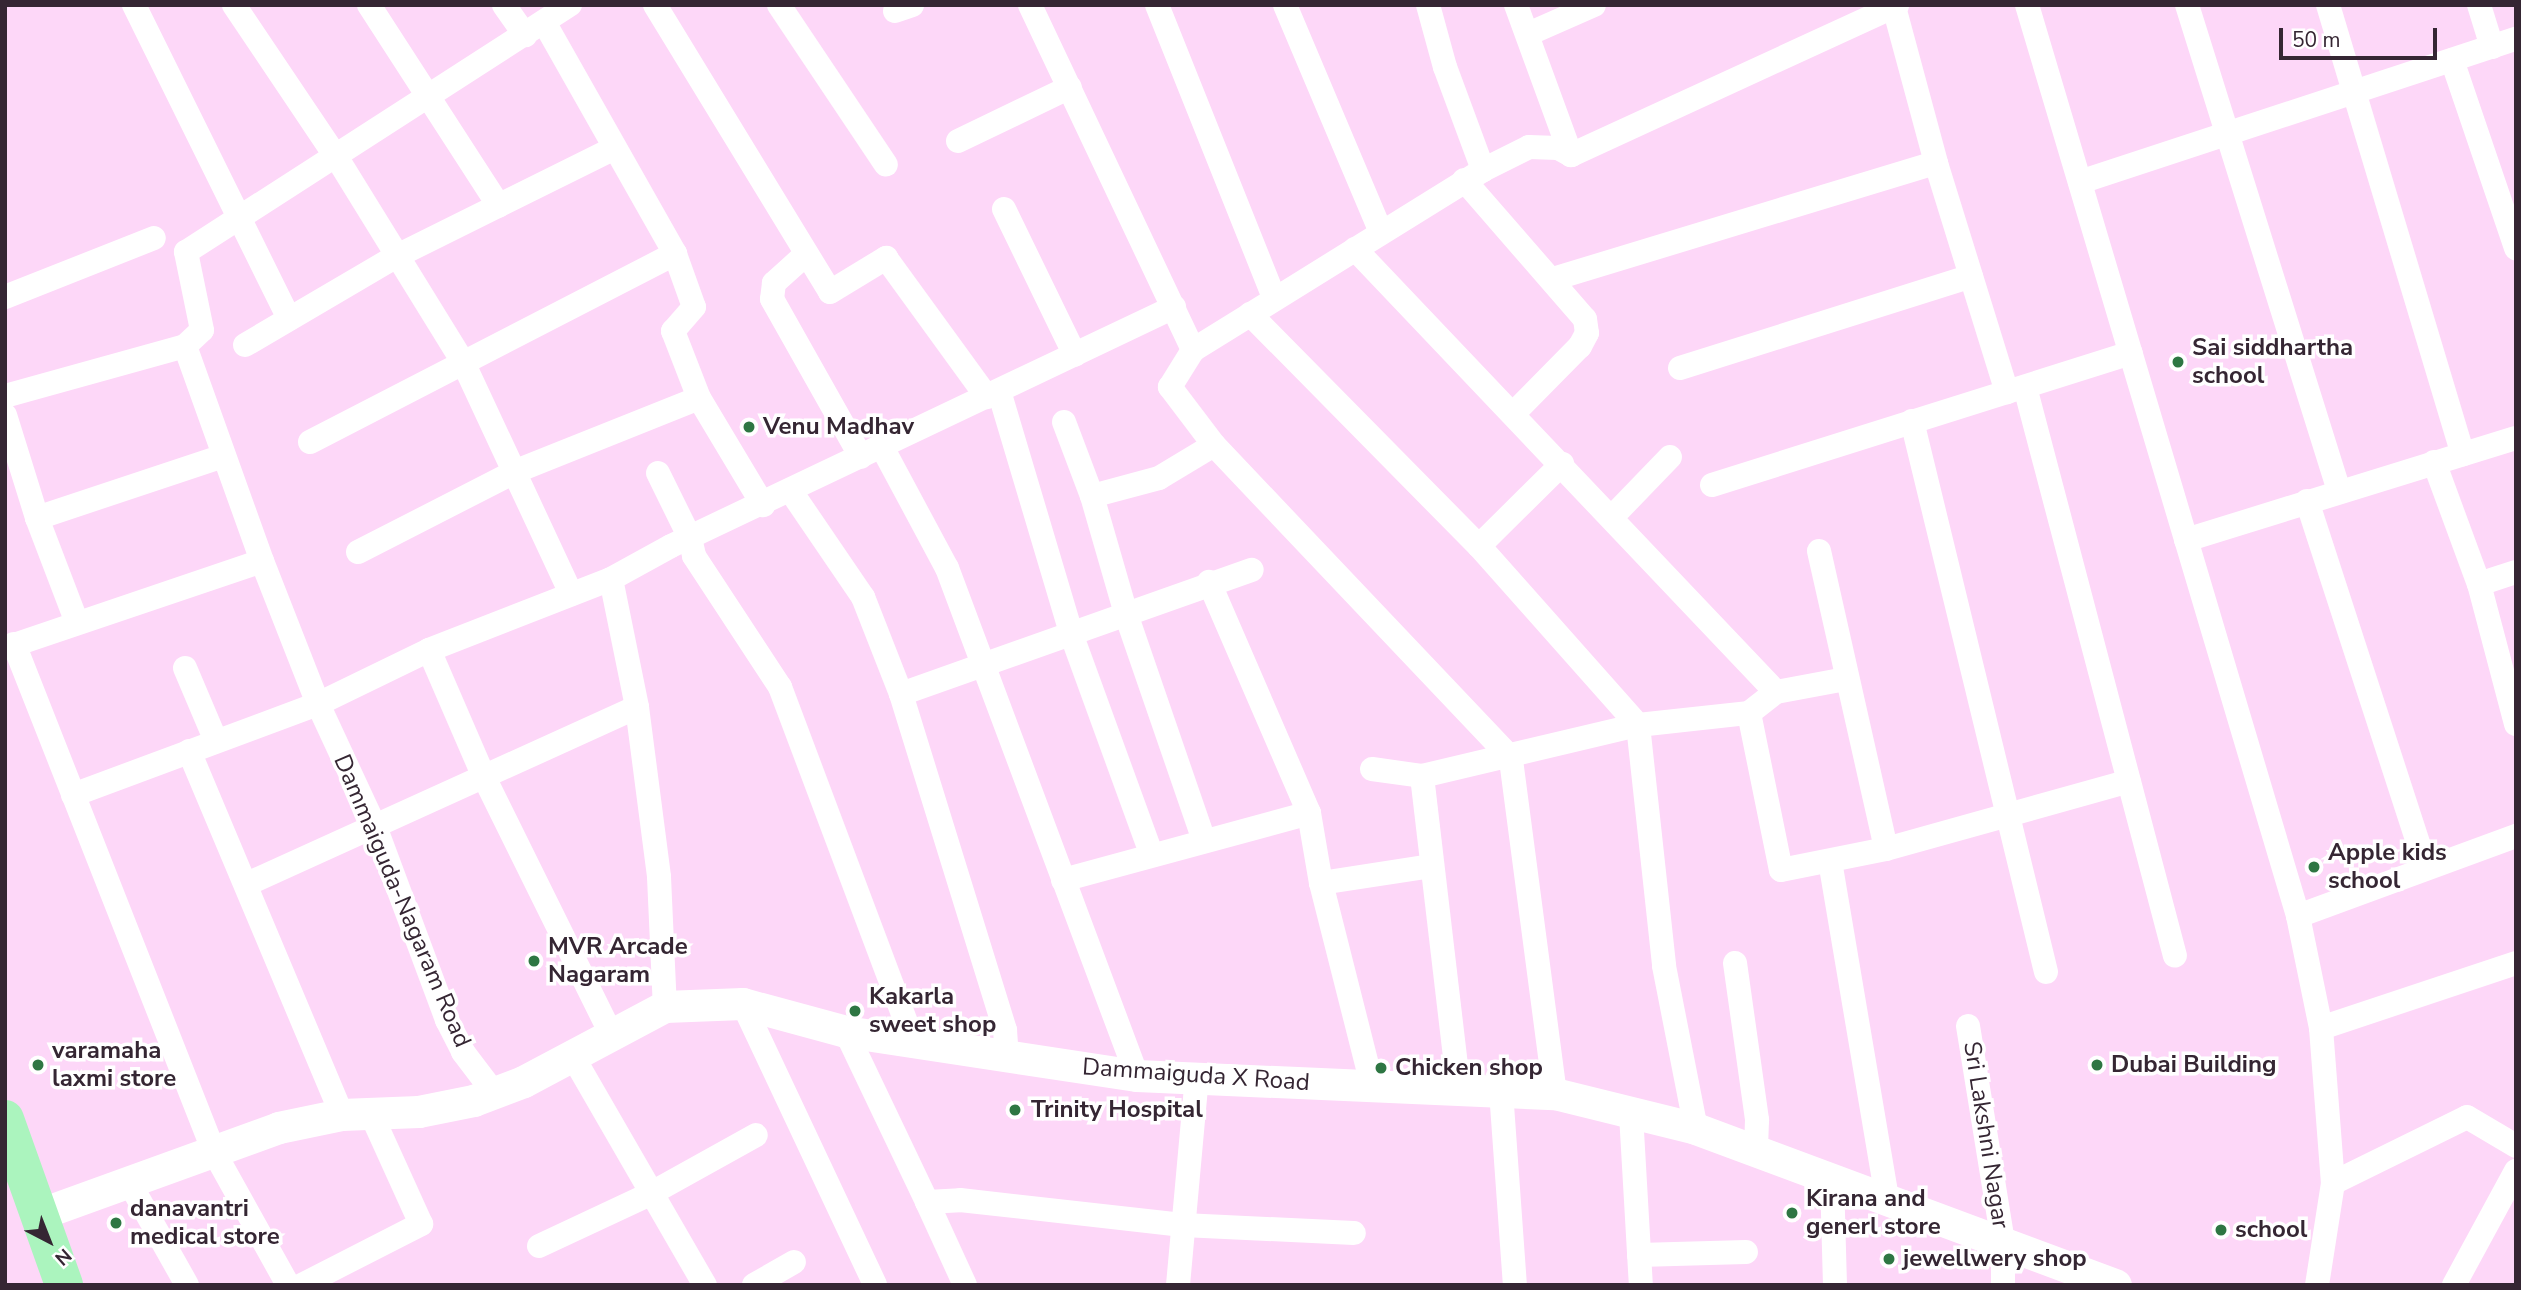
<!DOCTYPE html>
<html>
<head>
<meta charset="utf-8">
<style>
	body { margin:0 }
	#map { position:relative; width:2521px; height:1290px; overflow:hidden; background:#fdd7f8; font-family:"Nunito Sans",sans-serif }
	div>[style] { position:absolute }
	.minor>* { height:24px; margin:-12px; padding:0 12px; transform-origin:12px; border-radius:12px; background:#fff }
	.tertiary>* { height:32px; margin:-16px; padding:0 16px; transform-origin:16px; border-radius:16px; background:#fff }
	.primary>* { height:38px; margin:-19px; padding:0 19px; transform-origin:19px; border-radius:19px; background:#abf4be }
	.dots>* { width:19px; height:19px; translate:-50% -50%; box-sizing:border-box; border:4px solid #fff; border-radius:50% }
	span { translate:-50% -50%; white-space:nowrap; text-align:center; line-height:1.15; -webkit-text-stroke:7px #fff; paint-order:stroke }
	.poi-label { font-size:24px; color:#352633; font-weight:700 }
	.left { translate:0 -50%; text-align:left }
	.street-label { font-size:24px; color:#352633 }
	.frame { position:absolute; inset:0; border:7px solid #352633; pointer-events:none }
	.north { position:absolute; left:14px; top:1206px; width:70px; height:70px; -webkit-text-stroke:5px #fff; paint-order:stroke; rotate:138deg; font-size:19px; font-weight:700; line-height:28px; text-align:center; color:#352633 }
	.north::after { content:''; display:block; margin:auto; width:24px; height:32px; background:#352633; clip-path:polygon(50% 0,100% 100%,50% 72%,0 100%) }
	.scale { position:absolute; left:2279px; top:28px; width:158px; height:32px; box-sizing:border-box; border:4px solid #352633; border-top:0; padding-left:9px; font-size:21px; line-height:24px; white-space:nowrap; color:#352633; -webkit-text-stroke:5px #fff; paint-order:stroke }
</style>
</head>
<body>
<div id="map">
	<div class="minor">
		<div style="left:134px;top:5px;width:350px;rotate:63.7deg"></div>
		<div style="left:234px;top:5px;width:184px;rotate:56.1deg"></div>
		<div style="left:337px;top:158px;width:240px;rotate:58.3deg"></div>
		<div style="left:463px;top:362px;width:256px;rotate:65deg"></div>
		<div style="left:369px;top:5px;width:239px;rotate:57.1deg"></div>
		<div style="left:504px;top:5px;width:37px;rotate:55deg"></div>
		<div style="left:655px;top:5px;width:336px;rotate:58.6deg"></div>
		<div style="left:830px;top:292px;width:66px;rotate:-31.3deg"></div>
		<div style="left:886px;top:258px;width:172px;rotate:54deg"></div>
		<div style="left:779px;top:5px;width:192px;rotate:56.2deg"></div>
		<div style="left:1030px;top:5px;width:382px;rotate:64.7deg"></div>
		<div style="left:1157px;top:5px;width:315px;rotate:68.2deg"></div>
		<div style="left:1285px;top:5px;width:244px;rotate:67.1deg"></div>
		<div style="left:1428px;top:5px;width:64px;rotate:74.7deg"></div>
		<div style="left:1445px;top:67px;width:110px;rotate:69.7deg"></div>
		<div style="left:1516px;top:5px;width:160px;rotate:69.9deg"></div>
		<div style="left:2027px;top:5px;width:950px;rotate:73.43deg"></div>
		<div style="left:2298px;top:916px;width:114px;rotate:78.4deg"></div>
		<div style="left:2321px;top:1028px;width:155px;rotate:85.6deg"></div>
		<div style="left:2333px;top:1183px;width:103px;rotate:98.9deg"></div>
		<div style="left:2187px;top:5px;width:509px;rotate:72.63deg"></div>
		<div style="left:2328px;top:5px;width:469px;rotate:73.3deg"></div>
		<div style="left:2479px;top:5px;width:44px;rotate:72.8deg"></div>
		<div style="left:1894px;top:7px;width:162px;rotate:74.9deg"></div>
		<div style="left:1936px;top:163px;width:240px;rotate:72.8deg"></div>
		<div style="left:895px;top:11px;width:18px;rotate:-19deg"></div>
		<div style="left:544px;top:22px;width:266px;rotate:60.5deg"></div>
		<div style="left:675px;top:254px;width:56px;rotate:70.3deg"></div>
		<div style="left:694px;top:307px;width:32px;rotate:131deg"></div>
		<div style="left:673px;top:331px;width:72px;rotate:68.8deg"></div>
		<div style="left:699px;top:398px;width:125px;rotate:59.1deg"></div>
		<div style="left:1528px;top:34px;width:72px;rotate:-23.7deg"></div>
		<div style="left:2452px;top:60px;width:199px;rotate:71.2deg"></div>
		<div style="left:958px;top:141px;width:124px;rotate:-25.7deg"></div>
		<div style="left:1464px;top:180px;width:184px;rotate:49deg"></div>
		<div style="left:1585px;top:319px;width:14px;rotate:82deg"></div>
		<div style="left:1587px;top:333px;width:15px;rotate:118deg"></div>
		<div style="left:1580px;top:346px;width:94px;rotate:134.6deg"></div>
		<div style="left:2080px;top:182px;width:459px;rotate:-18.2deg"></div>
		<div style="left:1004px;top:209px;width:162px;rotate:64.1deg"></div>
		<div style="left:1355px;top:249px;width:611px;rotate:46.46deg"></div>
		<div style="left:805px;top:255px;width:42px;rotate:137.9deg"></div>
		<div style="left:774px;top:283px;width:16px;rotate:97deg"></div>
		<div style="left:772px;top:299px;width:181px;rotate:60.6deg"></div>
		<div style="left:1553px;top:279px;width:400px;rotate:-16.9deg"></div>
		<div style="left:5px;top:297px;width:160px;rotate:-21.6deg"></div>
		<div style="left:1250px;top:314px;width:326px;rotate:45.4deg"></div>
		<div style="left:1479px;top:546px;width:239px;rotate:48.4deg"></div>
		<div style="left:1638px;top:725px;width:242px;rotate:83.8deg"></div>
		<div style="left:1664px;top:966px;width:166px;rotate:78.9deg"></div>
		<div style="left:245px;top:345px;width:176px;rotate:-30.4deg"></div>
		<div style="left:397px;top:256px;width:243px;rotate:-26.4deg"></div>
		<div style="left:185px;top:346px;width:228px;rotate:70.3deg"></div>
		<div style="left:262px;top:561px;width:154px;rotate:68.6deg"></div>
		<div style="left:318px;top:704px;width:138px;rotate:65.1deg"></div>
		<div style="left:376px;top:829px;width:204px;rotate:69.6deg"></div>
		<div style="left:447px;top:1020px;width:36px;rotate:63deg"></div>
		<div style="left:463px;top:1052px;width:53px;rotate:52.7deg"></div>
		<div style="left:1680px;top:368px;width:305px;rotate:-17.5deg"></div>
		<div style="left:2025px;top:387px;width:588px;rotate:75.23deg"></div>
		<div style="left:999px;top:391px;width:256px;rotate:73.4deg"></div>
		<div style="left:1072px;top:636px;width:231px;rotate:70deg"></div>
		<div style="left:5px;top:396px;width:187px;rotate:-15.5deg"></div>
		<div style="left:185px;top:346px;width:23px;rotate:-43deg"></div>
		<div style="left:202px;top:330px;width:80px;rotate:-101.6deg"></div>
		<div style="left:186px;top:252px;width:457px;rotate:-32.8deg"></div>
		<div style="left:5px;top:415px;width:108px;rotate:72.7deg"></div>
		<div style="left:37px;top:518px;width:112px;rotate:69.1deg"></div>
		<div style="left:1912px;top:421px;width:567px;rotate:76.33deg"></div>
		<div style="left:1064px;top:422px;width:79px;rotate:69.3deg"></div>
		<div style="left:1092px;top:496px;width:69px;rotate:-15deg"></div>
		<div style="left:1159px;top:478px;width:64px;rotate:-31deg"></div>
		<div style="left:310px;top:442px;width:411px;rotate:-27.3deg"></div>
		<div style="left:882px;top:447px;width:137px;rotate:61.8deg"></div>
		<div style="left:947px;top:568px;width:542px;rotate:69.49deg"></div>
		<div style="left:2434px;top:462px;width:130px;rotate:69.8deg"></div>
		<div style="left:2479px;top:584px;width:145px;rotate:75.2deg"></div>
		<div style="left:658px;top:473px;width:72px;rotate:63.8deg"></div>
		<div style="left:690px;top:538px;width:18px;rotate:77deg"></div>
		<div style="left:694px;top:556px;width:157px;rotate:56.7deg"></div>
		<div style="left:780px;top:687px;width:381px;rotate:69.4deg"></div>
		<div style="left:1712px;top:485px;width:439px;rotate:-17.5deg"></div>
		<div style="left:790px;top:490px;width:130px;rotate:55.7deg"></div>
		<div style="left:863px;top:597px;width:104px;rotate:68.6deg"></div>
		<div style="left:901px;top:694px;width:352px;rotate:72.8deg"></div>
		<div style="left:1005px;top:1030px;width:29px;rotate:86deg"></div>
		<div style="left:1092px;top:496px;width:123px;rotate:73.9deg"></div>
		<div style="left:1126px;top:614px;width:240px;rotate:71deg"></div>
		<div style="left:2307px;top:501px;width:386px;rotate:72deg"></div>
		<div style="left:1613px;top:516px;width:82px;rotate:-46deg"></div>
		<div style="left:37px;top:518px;width:196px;rotate:-18.4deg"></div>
		<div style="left:2186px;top:540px;width:345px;rotate:-17.2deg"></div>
		<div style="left:1479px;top:546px;width:117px;rotate:-44.7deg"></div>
		<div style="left:1819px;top:551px;width:305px;rotate:77.3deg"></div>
		<div style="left:358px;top:552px;width:175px;rotate:-27.1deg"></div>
		<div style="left:514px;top:472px;width:199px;rotate:-21.8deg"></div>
		<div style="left:611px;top:579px;width:131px;rotate:78.5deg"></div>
		<div style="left:637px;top:707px;width:171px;rotate:82.6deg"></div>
		<div style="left:659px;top:877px;width:130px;rotate:87.4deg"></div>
		<div style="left:2479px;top:584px;width:39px;rotate:-18deg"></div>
		<div style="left:14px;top:644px;width:546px;rotate:68.51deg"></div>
		<div style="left:214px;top:1152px;width:152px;rotate:60.9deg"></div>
		<div style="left:5px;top:648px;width:271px;rotate:-18.7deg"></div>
		<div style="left:429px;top:650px;width:138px;rotate:66.6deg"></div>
		<div style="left:484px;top:777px;width:287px;rotate:63.7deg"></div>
		<div style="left:185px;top:668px;width:79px;rotate:67deg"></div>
		<div style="left:901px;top:694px;width:372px;rotate:-19.5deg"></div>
		<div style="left:1749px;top:713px;width:160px;rotate:78.5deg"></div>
		<div style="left:1781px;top:870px;width:107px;rotate:-11.3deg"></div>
		<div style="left:1886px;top:849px;width:252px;rotate:-15.6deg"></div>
		<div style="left:189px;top:751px;width:395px;rotate:67.2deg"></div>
		<div style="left:1372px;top:769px;width:50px;rotate:8deg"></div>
		<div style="left:1422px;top:776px;width:222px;rotate:-13.3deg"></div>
		<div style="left:1638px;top:725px;width:112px;rotate:-6.2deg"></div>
		<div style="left:1749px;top:713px;width:34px;rotate:-38deg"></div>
		<div style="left:1776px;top:692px;width:71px;rotate:-10.5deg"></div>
		<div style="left:1422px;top:776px;width:315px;rotate:83.3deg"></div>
		<div style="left:73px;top:795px;width:261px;rotate:-20.4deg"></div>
		<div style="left:318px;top:704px;width:123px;rotate:-25.9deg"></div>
		<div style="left:429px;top:650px;width:195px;rotate:-21.3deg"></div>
		<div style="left:611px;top:579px;width:68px;rotate:-28.8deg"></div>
		<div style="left:671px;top:546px;width:557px;rotate:-25.41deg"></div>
		<div style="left:1309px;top:813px;width:71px;rotate:80.3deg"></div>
		<div style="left:1321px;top:883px;width:208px;rotate:75.8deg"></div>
		<div style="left:1830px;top:861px;width:342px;rotate:80.4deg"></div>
		<div style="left:1063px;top:880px;width:255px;rotate:-15.2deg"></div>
		<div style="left:1309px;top:813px;width:252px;rotate:-113.4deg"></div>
		<div style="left:1321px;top:883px;width:111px;rotate:-8.8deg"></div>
		<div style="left:247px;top:884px;width:428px;rotate:-24.4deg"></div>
		<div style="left:2298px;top:916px;width:232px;rotate:-20.2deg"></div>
		<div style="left:1735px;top:963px;width:159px;rotate:82deg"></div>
		<div style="left:1757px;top:1120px;width:31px;rotate:92deg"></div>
		<div style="left:743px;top:1004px;width:310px;rotate:64.8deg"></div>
		<div style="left:1968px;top:1026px;width:218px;rotate:80.8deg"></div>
		<div style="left:2003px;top:1241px;width:44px;rotate:90deg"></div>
		<div style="left:2321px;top:1028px;width:206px;rotate:-18.4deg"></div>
		<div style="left:846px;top:1032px;width:188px;rotate:64.5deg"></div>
		<div style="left:572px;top:1055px;width:266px;rotate:60deg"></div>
		<div style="left:1501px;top:1091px;width:195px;rotate:85.9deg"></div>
		<div style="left:1555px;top:1094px;width:339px;rotate:-97.5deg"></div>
		<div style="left:1511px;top:758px;width:431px;rotate:-133.5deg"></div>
		<div style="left:1214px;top:445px;width:73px;rotate:-127.2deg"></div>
		<div style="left:1170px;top:387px;width:44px;rotate:-58.1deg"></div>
		<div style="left:1193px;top:350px;width:341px;rotate:-31.8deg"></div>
		<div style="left:1483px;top:170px;width:51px;rotate:-26.6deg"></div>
		<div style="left:1529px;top:147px;width:29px;rotate:2deg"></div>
		<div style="left:1558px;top:148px;width:15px;rotate:28deg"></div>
		<div style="left:1571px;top:155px;width:359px;rotate:-24.7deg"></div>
		<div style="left:1631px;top:1114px;width:171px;rotate:86.7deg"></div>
		<div style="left:1832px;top:1178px;width:107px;rotate:88.4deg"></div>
		<div style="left:129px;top:1182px;width:118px;rotate:60.6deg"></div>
		<div style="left:2333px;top:1183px;width:149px;rotate:-26.2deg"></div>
		<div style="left:2467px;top:1117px;width:57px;rotate:30.6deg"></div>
		<div style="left:539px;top:1246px;width:123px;rotate:-25.1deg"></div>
		<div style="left:650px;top:1194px;width:121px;rotate:-29.1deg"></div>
		<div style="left:1639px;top:1255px;width:107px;rotate:-1.6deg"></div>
		<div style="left:302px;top:1285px;width:134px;rotate:-27.1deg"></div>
		<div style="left:421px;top:1224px;width:121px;rotate:-114.4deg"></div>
		<div style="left:754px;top:1285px;width:46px;rotate:-29.9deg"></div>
		<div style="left:965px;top:1285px;width:91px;rotate:-114.6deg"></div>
		<div style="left:927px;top:1202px;width:33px;rotate:-3deg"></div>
		<div style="left:960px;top:1200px;width:224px;rotate:6.4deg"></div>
		<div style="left:1183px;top:1225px;width:171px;rotate:2.7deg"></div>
		<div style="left:1178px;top:1285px;width:208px;rotate:-84.8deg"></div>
		<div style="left:2454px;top:1285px;width:130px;rotate:-61.5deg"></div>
	</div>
	<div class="tertiary">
		<div style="left:39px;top:1215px;width:255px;rotate:-19.9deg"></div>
		<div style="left:279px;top:1128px;width:64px;rotate:-11.7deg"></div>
		<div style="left:342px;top:1115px;width:77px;rotate:-2.2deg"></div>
		<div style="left:419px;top:1112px;width:56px;rotate:-11.3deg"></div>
		<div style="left:474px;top:1101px;width:53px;rotate:-20.8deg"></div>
		<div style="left:524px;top:1082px;width:160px;rotate:-28deg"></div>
		<div style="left:665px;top:1007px;width:78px;rotate:-2.2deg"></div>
		<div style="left:743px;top:1004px;width:107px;rotate:15.2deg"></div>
		<div style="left:846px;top:1032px;width:294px;rotate:8.6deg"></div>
		<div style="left:1137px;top:1076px;width:418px;rotate:2.5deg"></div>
		<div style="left:1555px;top:1094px;width:145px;rotate:13.9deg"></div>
		<div style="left:1696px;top:1129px;width:448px;rotate:20.4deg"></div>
	</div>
	<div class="primary">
		<div style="left:5px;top:1119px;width:176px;rotate:70.4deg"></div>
	</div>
	<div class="dots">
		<div style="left:2178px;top:362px;background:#2e7643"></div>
		<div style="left:749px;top:427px;background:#2e7643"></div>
		<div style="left:2314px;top:867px;background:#2e7643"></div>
		<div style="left:534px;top:961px;background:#2e7643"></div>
		<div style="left:855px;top:1011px;background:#2e7643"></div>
		<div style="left:38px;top:1065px;background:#2e7643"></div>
		<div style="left:2097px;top:1065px;background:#2e7643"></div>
		<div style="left:1381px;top:1068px;background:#2e7643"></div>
		<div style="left:1015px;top:1110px;background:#2e7643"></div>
		<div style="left:1792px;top:1213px;background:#2e7643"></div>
		<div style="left:116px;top:1223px;background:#2e7643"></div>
		<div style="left:2221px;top:1230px;background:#2e7643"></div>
		<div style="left:1889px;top:1259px;background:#2e7643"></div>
	</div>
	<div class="poi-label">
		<span class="left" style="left:2192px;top:362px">Sai siddhartha<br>school</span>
		<span class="left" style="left:763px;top:427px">Venu Madhav</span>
		<span class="left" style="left:2328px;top:867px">Apple kids<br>school</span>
		<span class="left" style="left:548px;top:961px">MVR Arcade<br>Nagaram</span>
		<span class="left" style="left:869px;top:1011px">Kakarla<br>sweet shop</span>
		<span class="left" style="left:52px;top:1065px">varamaha<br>laxmi store</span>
		<span class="left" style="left:2111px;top:1065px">Dubai Building</span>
		<span class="left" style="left:1395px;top:1068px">Chicken shop</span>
		<span class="left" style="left:1031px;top:1110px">Trinity Hospital</span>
		<span class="left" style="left:1806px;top:1213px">Kirana and<br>generl store</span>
		<span class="left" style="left:130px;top:1223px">danavantri<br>medical store</span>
		<span class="left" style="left:2235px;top:1230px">school</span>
		<span class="left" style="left:1903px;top:1259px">jewellwery shop</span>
	</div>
	<div class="street-label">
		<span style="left:402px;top:901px;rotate:67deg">Dammaiguda-Nagaram Road</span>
		<span style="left:1196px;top:1075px;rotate:4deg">Dammaiguda X Road</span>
		<span style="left:1986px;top:1135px;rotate:81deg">Sri Lakshni Nagar</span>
	</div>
	<div class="frame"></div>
	<div class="north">N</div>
	<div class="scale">50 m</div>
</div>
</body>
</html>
